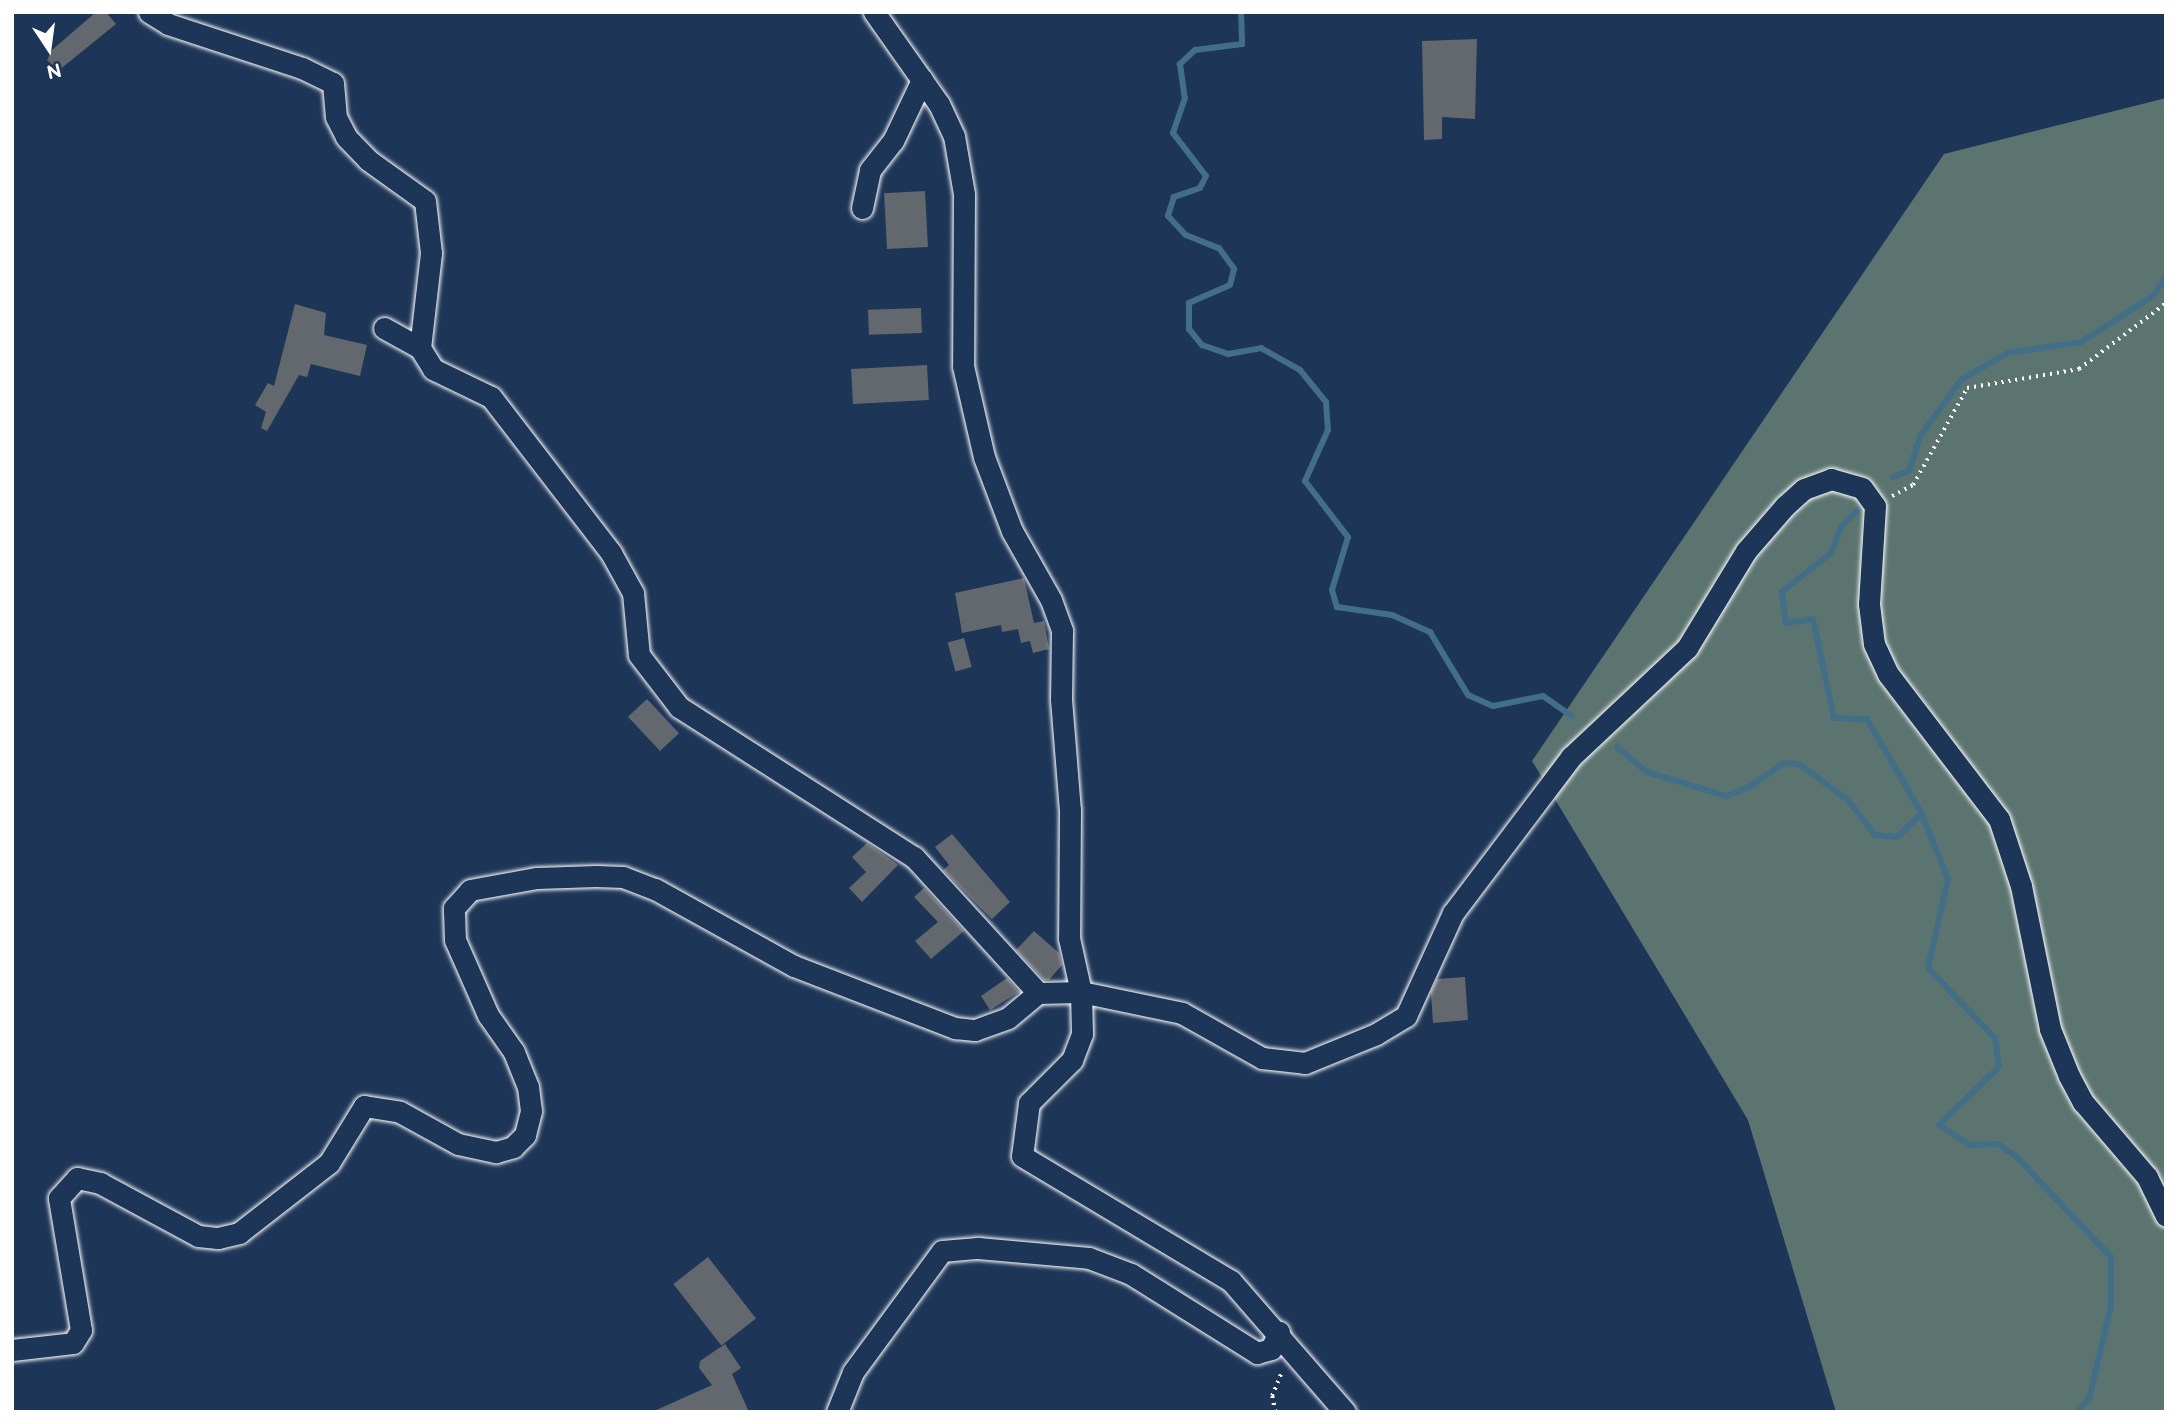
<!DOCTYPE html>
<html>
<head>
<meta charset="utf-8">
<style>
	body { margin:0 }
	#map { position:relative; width:2178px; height:1424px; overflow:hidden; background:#1d3557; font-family:"Balsamiq Sans",sans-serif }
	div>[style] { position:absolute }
	.green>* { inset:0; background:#5c7470 }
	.stream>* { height:6px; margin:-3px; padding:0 3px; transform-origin:3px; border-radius:3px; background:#426e87 }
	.building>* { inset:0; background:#62686d; transform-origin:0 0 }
	.path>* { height:3.5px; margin-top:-1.75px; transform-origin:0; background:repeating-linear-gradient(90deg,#fff 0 2px,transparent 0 7px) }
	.roads { filter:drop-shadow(0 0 2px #fff) drop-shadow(0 0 2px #fff) }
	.street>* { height:21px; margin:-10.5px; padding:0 10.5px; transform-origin:10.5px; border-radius:10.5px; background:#1d3557 }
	span { translate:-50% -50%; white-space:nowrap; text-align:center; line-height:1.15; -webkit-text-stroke:5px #1d3557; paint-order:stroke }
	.frame { position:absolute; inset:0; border:14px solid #fff; pointer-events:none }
	.north { position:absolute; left:14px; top:14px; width:70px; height:70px; -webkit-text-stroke:5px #1d3557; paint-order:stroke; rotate:167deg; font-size:19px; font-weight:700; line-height:28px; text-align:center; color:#fff }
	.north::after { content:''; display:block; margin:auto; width:24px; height:32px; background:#fff; clip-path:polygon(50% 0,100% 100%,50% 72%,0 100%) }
</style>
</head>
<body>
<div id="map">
	<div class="green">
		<div style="clip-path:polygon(2166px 98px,2166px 1412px,1836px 1412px,1748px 1120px,1532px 761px,1944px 154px)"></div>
	</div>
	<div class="stream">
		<div style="left:1241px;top:12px;width:32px;rotate:88deg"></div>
		<div style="left:1242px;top:44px;width:47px;rotate:172.7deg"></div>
		<div style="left:1195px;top:50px;width:21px;rotate:137deg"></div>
		<div style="left:1180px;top:64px;width:34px;rotate:82deg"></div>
		<div style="left:1185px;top:98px;width:37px;rotate:109deg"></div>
		<div style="left:1173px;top:133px;width:54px;rotate:52.5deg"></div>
		<div style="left:1206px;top:176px;width:13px;rotate:117deg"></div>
		<div style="left:1200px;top:188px;width:28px;rotate:161deg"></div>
		<div style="left:1174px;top:197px;width:20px;rotate:108deg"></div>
		<div style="left:1168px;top:216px;width:26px;rotate:47deg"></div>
		<div style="left:1186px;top:235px;width:35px;rotate:22deg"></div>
		<div style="left:1219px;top:248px;width:26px;rotate:54deg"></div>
		<div style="left:1234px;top:269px;width:16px;rotate:104deg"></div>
		<div style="left:1230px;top:285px;width:45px;rotate:156.3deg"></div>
		<div style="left:1189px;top:303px;width:26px;rotate:90deg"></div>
		<div style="left:1189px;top:329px;width:21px;rotate:51deg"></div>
		<div style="left:1202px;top:345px;width:28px;rotate:19deg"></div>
		<div style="left:1228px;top:354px;width:34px;rotate:-10deg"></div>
		<div style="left:1261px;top:348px;width:45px;rotate:29.4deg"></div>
		<div style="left:1300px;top:370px;width:41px;rotate:50.9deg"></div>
		<div style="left:1326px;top:402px;width:28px;rotate:86deg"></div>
		<div style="left:1328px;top:430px;width:56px;rotate:114.3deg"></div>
		<div style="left:1305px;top:481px;width:71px;rotate:52.5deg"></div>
		<div style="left:1348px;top:537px;width:55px;rotate:106.8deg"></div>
		<div style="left:1332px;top:590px;width:18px;rotate:74deg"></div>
		<div style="left:1337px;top:607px;width:56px;rotate:8.3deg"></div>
		<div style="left:1392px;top:615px;width:42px;rotate:24.1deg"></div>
		<div style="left:1430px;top:632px;width:74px;rotate:58.9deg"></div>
		<div style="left:1468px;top:695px;width:27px;rotate:24deg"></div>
		<div style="left:1493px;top:706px;width:51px;rotate:-11.3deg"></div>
		<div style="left:1543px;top:696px;width:35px;rotate:35deg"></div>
		<div style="left:1893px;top:477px;width:17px;rotate:-21deg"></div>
		<div style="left:1909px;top:471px;width:38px;rotate:-72deg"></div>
		<div style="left:1921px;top:435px;width:69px;rotate:-53.8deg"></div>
		<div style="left:1962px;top:379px;width:53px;rotate:-29.5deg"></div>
		<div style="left:2008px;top:353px;width:74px;rotate:-8.6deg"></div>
		<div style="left:2081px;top:342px;width:85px;rotate:-32.6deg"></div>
		<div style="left:2153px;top:296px;width:23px;rotate:-56deg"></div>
		<div style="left:1866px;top:502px;width:35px;rotate:135deg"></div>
		<div style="left:1841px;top:527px;width:28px;rotate:111deg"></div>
		<div style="left:1831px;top:553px;width:63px;rotate:141.5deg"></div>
		<div style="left:1782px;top:592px;width:31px;rotate:83deg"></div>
		<div style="left:1786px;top:623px;width:27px;rotate:-8deg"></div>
		<div style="left:1813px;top:619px;width:101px;rotate:78deg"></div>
		<div style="left:1834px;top:718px;width:33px;rotate:2deg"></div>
		<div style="left:1867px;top:719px;width:110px;rotate:59.9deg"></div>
		<div style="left:1922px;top:814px;width:70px;rotate:68.2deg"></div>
		<div style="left:1948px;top:879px;width:91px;rotate:102.7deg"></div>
		<div style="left:1928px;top:968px;width:97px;rotate:46.3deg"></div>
		<div style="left:1995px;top:1038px;width:29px;rotate:82deg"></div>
		<div style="left:1999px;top:1067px;width:83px;rotate:136deg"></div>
		<div style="left:1939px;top:1125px;width:37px;rotate:33deg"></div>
		<div style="left:1970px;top:1145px;width:28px;rotate:-2deg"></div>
		<div style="left:1998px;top:1144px;width:22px;rotate:34deg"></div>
		<div style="left:2016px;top:1156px;width:139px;rotate:46.8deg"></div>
		<div style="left:2111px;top:1257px;width:49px;rotate:90deg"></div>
		<div style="left:2111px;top:1306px;width:96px;rotate:103.3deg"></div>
		<div style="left:2089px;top:1399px;width:18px;rotate:133deg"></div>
		<div style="left:1617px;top:747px;width:39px;rotate:40deg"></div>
		<div style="left:1647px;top:772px;width:83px;rotate:16.9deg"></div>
		<div style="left:1726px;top:796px;width:25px;rotate:-21deg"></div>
		<div style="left:1749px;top:787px;width:42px;rotate:-34.4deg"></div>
		<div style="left:1784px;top:763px;width:15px;rotate:4deg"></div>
		<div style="left:1799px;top:764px;width:61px;rotate:36.3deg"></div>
		<div style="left:1848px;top:800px;width:44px;rotate:52.4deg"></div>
		<div style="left:1875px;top:835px;width:22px;rotate:5deg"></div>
		<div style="left:1897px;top:837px;width:34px;rotate:-43deg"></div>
	</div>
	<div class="building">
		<div style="clip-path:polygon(96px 12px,106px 12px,116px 24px,58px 71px,47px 60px,52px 50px)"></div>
		<div style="clip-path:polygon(1477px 39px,1475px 119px,1442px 117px,1442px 139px,1424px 140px,1422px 41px)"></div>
		<div style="left:925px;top:191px;width:56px;height:41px;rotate:87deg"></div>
		<div style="clip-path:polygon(295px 304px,326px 313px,324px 335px,367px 345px,360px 376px,311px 364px,307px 377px,299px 375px,267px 431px,261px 428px,266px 412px,255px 405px,268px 383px,274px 386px)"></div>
		<div style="left:921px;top:308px;width:25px;height:53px;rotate:88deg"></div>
		<div style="left:927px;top:365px;width:35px;height:76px;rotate:87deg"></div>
		<div style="clip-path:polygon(1024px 578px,1034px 623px,1044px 621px,1049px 649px,1033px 653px,1030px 641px,1021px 643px,1018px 629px,1002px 632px,1001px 625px,962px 633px,955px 593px)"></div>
		<div style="left:964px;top:638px;width:30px;height:17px;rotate:75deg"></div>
		<div style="left:647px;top:699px;width:47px;height:26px;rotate:47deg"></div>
		<div style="clip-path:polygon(952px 834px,1010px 902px,992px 919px,943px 870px,949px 865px,935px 847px)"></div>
		<div style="clip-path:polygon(867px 843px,898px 865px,862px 902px,849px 888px,866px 872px,852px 857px)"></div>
		<div style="clip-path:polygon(924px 888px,964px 931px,931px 959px,915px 941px,938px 922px,914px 897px)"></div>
		<div style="clip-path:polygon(1034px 931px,1059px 953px,1062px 965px,1049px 980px,1044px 980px,1016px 950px)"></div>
		<div style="clip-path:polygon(1465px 977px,1468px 1020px,1433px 1023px,1431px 992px,1437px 979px)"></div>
		<div style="clip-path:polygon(1007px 978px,1019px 992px,990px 1010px,981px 996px)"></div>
		<div style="left:708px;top:1257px;width:78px;height:44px;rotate:52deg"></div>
		<div style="clip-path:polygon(725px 1344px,741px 1368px,732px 1374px,749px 1412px,652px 1412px,712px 1385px,699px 1368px,700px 1361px)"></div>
	</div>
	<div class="path">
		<div style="left:1892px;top:496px;width:24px;rotate:-28deg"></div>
		<div style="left:1913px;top:485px;width:111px;rotate:-60.9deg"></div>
		<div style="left:1967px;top:388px;width:114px;rotate:-9.6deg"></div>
		<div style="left:2079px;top:369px;width:109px;rotate:-37.2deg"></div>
		<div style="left:1275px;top:1412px;width:16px;rotate:-101deg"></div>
		<div style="left:1272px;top:1396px;width:27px;rotate:-68deg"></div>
	</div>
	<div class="roads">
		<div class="street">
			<div style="left:149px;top:12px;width:22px;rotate:32deg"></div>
			<div style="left:168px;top:24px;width:141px;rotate:18.2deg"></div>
			<div style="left:302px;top:68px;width:34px;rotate:26deg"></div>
			<div style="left:333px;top:83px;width:34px;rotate:85deg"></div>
			<div style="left:336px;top:117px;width:22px;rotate:63deg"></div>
			<div style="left:346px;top:137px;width:32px;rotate:46deg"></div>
			<div style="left:368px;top:160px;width:70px;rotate:35.7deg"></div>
			<div style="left:425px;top:201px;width:52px;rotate:83.4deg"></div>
			<div style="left:431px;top:253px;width:96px;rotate:96.6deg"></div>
			<div style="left:874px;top:12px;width:113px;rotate:54.8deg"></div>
			<div style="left:939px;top:104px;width:35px;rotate:65deg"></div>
			<div style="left:954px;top:136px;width:59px;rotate:80.2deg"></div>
			<div style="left:964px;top:194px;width:172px;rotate:90.3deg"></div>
			<div style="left:963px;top:366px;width:93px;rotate:77deg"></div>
			<div style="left:984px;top:457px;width:79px;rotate:69.3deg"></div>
			<div style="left:1012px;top:531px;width:79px;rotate:60.5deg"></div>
			<div style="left:1051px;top:600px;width:33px;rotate:70deg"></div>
			<div style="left:1062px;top:631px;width:68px;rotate:90.8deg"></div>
			<div style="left:1061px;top:699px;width:111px;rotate:85.4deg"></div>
			<div style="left:1070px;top:810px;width:128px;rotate:90.4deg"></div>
			<div style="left:1069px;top:938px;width:55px;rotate:77.5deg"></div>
			<div style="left:1081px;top:992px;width:103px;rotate:11.7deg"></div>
			<div style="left:1182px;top:1013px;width:92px;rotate:29.4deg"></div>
			<div style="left:1262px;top:1058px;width:43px;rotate:6.6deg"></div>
			<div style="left:1305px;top:1063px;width:77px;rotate:-22.2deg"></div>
			<div style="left:1376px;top:1034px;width:35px;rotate:-31deg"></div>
			<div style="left:1406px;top:1016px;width:113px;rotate:-65.5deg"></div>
			<div style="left:1453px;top:913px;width:196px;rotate:-52.9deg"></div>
			<div style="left:1571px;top:757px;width:159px;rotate:-43.2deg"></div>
			<div style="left:1687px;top:648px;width:114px;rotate:-58.7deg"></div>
			<div style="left:1746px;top:551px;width:60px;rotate:-49.1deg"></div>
			<div style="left:1785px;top:506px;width:25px;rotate:-42deg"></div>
			<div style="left:1804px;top:489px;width:29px;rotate:-20deg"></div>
			<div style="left:1831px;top:479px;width:32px;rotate:16deg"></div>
			<div style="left:1862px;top:488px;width:22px;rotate:54deg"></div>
			<div style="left:1875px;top:506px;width:98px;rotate:93.5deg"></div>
			<div style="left:1869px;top:604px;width:40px;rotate:82.9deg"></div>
			<div style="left:1874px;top:644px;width:33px;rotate:65deg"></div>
			<div style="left:1888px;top:674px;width:183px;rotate:52.6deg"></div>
			<div style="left:1999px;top:819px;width:71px;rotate:71.8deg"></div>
			<div style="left:2021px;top:886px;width:146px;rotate:78.5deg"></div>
			<div style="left:2050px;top:1029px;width:51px;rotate:68deg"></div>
			<div style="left:2069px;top:1076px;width:30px;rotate:62deg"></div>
			<div style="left:2083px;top:1102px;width:99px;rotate:49.5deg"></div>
			<div style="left:2147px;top:1177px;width:43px;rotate:64deg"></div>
			<div style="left:862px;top:208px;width:39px;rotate:-78deg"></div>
			<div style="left:870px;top:170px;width:37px;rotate:-52deg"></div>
			<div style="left:893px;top:141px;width:68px;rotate:-64.6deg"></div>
			<div style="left:384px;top:328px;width:41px;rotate:29.1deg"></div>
			<div style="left:420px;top:348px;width:25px;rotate:58deg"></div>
			<div style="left:433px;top:369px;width:64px;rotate:25.8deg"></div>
			<div style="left:491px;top:397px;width:197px;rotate:52.4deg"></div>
			<div style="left:611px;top:553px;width:46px;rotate:61.2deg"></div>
			<div style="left:633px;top:593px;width:62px;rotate:84.5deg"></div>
			<div style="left:639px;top:655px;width:66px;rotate:52.4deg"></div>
			<div style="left:679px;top:707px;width:279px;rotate:32.6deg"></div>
			<div style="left:914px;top:857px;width:184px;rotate:47.6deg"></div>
			<div style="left:12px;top:1350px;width:61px;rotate:-6.5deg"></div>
			<div style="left:73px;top:1343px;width:15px;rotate:-58deg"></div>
			<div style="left:81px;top:1330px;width:134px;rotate:-99.5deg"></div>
			<div style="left:59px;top:1198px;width:27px;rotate:-48deg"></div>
			<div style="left:77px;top:1178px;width:24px;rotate:12deg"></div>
			<div style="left:100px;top:1183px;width:111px;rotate:28.4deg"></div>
			<div style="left:198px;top:1236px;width:20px;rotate:6deg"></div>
			<div style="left:218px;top:1238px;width:22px;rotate:-13deg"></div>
			<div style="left:239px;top:1233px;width:114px;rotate:-37.9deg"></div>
			<div style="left:329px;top:1163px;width:67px;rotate:-58.4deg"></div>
			<div style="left:364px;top:1106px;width:36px;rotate:9deg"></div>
			<div style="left:400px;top:1112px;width:66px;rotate:28.9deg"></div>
			<div style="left:458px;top:1144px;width:39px;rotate:12deg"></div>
			<div style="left:496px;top:1152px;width:18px;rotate:-16deg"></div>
			<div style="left:513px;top:1147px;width:17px;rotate:-45deg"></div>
			<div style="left:525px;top:1135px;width:25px;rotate:-76deg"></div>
			<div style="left:531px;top:1111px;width:24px;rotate:-97deg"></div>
			<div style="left:528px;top:1087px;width:38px;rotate:-112deg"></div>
			<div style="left:514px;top:1052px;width:45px;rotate:-125.1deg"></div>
			<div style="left:488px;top:1015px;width:82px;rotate:-113.7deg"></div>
			<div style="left:455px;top:940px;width:32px;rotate:-92deg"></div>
			<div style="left:454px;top:908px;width:24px;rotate:-48deg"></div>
			<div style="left:470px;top:890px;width:68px;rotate:-10.2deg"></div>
			<div style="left:537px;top:878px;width:59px;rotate:-1.9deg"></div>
			<div style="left:596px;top:876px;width:27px;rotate:2deg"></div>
			<div style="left:623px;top:877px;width:34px;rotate:21deg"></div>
			<div style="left:655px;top:889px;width:159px;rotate:29deg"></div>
			<div style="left:794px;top:966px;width:173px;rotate:21.1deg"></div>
			<div style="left:955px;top:1028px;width:20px;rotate:6deg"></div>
			<div style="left:975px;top:1030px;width:35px;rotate:-20deg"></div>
			<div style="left:1008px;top:1018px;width:39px;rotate:-40deg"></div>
			<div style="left:1038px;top:993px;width:43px;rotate:-1.3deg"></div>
			<div style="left:1081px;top:992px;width:42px;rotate:88.6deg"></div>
			<div style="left:1082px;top:1034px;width:28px;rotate:111deg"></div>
			<div style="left:1072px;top:1060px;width:61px;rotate:135deg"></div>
			<div style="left:1029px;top:1103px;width:53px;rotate:97.5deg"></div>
			<div style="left:1022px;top:1156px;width:244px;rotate:30.9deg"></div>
			<div style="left:1231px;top:1281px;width:174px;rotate:49deg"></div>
			<div style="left:837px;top:1412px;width:43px;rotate:-68.2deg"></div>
			<div style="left:853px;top:1372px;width:150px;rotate:-53.7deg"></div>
			<div style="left:942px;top:1251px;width:36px;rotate:-5deg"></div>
			<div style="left:978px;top:1248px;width:111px;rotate:5.1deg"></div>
			<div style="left:1089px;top:1258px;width:45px;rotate:20.9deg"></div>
			<div style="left:1131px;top:1274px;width:149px;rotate:32.1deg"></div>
			<div style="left:1257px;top:1353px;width:15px;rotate:-16deg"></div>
			<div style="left:1271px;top:1349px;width:19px;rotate:-65deg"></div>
		</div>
	</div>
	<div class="frame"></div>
	<div class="north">N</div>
</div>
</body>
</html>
